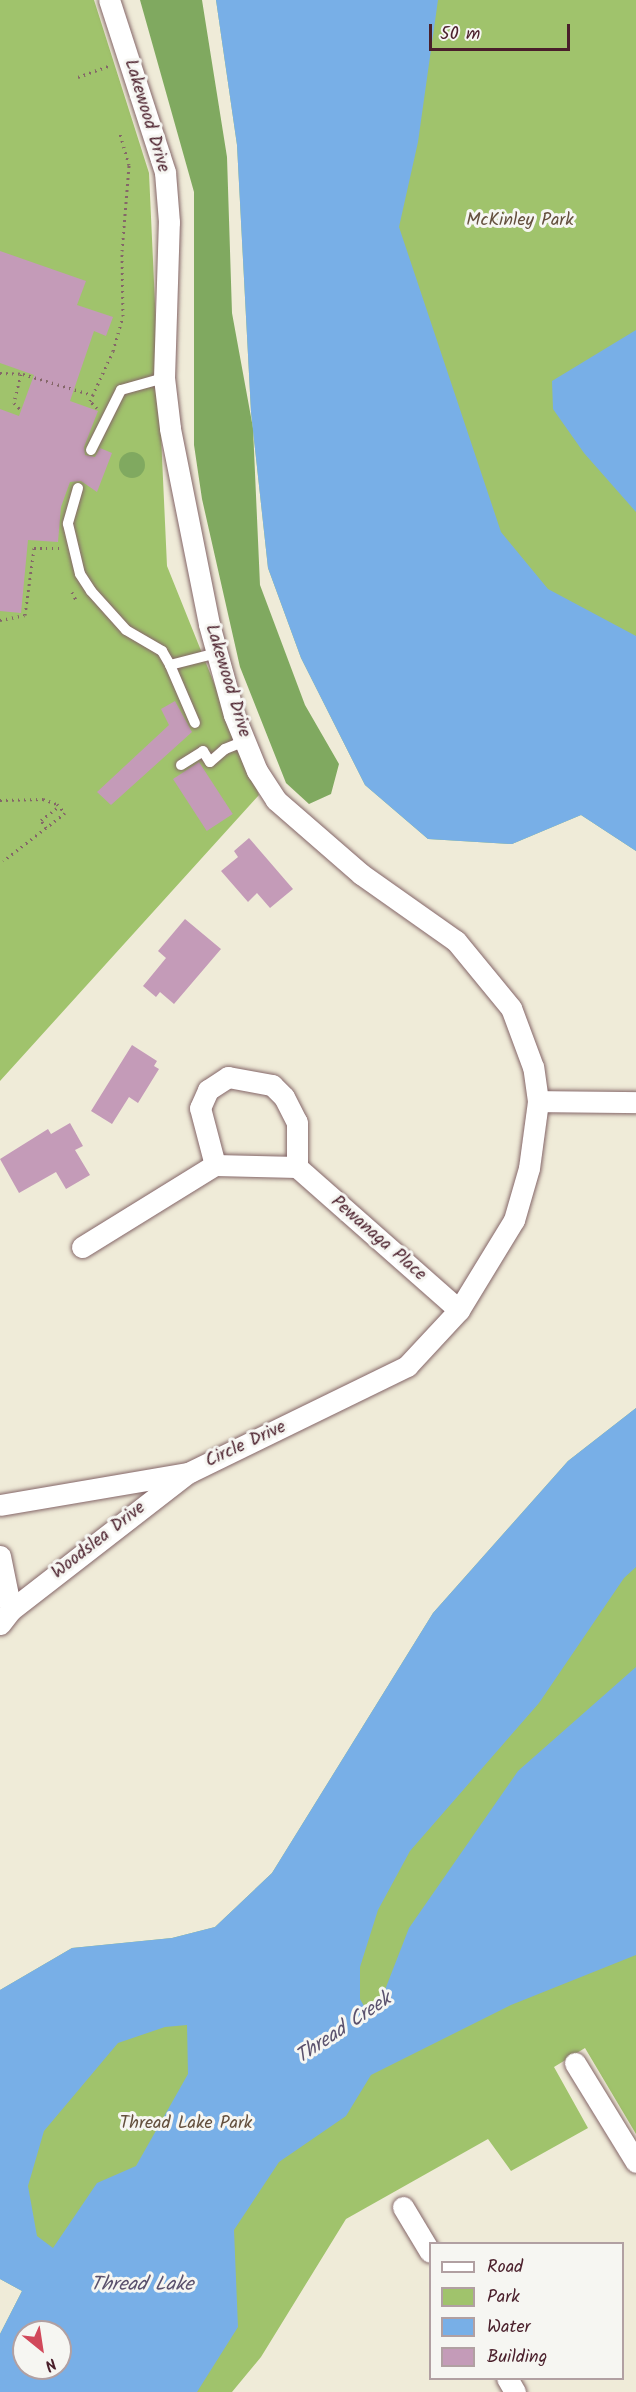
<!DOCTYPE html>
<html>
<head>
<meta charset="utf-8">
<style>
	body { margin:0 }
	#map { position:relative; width:636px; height:2392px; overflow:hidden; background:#efebd8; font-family:Kalam,sans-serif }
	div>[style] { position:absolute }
	.green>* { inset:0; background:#a0c36c }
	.forest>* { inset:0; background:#80a960 }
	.round { border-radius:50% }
	.water>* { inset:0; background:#78afe7 }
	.building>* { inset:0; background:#c49bb8; transform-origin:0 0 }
	.path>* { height:3px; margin-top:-1.5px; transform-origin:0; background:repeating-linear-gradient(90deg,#846668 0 1.5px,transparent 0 6px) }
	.roads { filter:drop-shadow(0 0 2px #846668) drop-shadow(0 0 2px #846668) }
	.lane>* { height:10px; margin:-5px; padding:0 5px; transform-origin:5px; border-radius:5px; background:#fff }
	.street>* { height:21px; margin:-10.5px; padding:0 10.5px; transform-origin:10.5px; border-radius:10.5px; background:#fff }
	span { translate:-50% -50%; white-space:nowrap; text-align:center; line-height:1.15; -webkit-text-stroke:6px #f6f6f2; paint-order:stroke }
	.street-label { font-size:18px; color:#4a1f2b }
	.park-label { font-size:18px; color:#64503e }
	.water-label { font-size:20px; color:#5a516d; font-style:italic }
	.legend { position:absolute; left:429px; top:2242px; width:195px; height:138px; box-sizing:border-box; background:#f6f6f2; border:2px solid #b1a0a2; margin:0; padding:8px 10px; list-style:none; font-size:18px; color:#4a1f2b }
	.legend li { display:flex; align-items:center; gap:12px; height:30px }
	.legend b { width:30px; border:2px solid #b1a0a2 }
	.north { position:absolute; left:12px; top:2320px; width:60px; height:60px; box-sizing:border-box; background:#f6f6f2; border:2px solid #b1a0a2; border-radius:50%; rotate:150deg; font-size:16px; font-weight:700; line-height:24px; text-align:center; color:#4a1f2b }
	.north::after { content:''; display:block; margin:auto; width:21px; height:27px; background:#d1495b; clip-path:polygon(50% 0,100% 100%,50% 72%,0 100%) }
	.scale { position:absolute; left:429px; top:24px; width:141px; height:27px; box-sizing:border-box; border:3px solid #4a1f2b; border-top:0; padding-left:8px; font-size:18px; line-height:21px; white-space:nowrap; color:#4a1f2b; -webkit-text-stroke:4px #f6f6f2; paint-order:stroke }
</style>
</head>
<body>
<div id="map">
	<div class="green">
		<div style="clip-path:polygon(0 0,94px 0,149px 173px,167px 566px,259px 795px,0 1081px)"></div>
		<div style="clip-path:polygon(216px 0,636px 0,636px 851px,581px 815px,512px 844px,428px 839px,365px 785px,301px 658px,268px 568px,251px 412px,237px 145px)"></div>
		<div style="clip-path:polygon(evenodd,636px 1408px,636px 2134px,585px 2048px,554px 2067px,588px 2128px,511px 2171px,488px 2139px,346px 2219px,261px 2357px,232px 2392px,0 2392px,0 2334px,22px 2291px,0 2279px,0 1990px,72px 1948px,172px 1938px,215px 1927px,272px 1873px,433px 1613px,568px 1461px,636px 1408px,24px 2332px,60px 2332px,60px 2368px,24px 2368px,24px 2332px)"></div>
	</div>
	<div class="forest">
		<div style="clip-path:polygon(140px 0,202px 0,227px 157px,232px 313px,253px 428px,260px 585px,305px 705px,339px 764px,331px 794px,309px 804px,286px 783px,240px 667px,202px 499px,194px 445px,194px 192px)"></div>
		<div class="round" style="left:119px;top:452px;width:26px;height:26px"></div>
	</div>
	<div class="water">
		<div style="clip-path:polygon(216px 0,438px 0,418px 142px,399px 227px,501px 532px,548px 589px,636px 636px,636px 851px,581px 815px,512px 844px,428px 839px,365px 785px,301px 658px,268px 568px,251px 412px,237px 145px)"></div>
		<div style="clip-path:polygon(636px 330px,636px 512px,584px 453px,553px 409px,552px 381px)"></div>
		<div style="clip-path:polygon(evenodd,636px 1408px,636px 1567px,624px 1578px,539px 1703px,410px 1851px,378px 1910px,360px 1967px,360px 1999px,368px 2013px,381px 2000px,409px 1928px,518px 1771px,636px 1667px,636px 1955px,511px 2005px,371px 2075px,346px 2116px,279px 2162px,234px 2230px,238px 2327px,197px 2392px,0 2392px,0 2334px,22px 2291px,0 2279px,0 1990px,72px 1948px,172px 1938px,215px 1927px,272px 1873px,433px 1613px,568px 1461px,636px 1408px,187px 2025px,188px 2074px,136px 2166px,97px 2183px,53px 2248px,37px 2236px,28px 2186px,44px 2131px,118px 2043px,165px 2027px,187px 2025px,636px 1408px,24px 2332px,60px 2332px,60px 2368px,24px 2368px,24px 2332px)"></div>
	</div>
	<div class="building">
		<div style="clip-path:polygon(0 251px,86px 281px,77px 305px,113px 317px,106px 336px,94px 331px,70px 401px,98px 411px,84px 447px,85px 455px,95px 457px,100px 448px,112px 453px,97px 492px,81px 481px,70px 482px,61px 507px,58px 542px,28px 540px,21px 613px,0 611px,0 409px,19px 416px,34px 375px,0 363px)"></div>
		<div style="clip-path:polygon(175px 701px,192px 732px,111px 805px,97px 792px,169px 725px,161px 709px)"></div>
		<div style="left:199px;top:762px;width:62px;height:31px;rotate:57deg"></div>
		<div style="clip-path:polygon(249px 838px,293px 889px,270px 908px,257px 893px,248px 902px,221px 871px,238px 857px,234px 851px)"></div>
		<div style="clip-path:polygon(185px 919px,221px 949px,174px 1004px,160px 992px,156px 997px,143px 986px,166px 958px,158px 951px)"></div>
		<div style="clip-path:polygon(132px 1045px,157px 1061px,154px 1066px,159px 1069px,138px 1103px,129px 1097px,112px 1124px,91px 1111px)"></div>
		<div style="clip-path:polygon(70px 1123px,83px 1146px,75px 1150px,90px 1175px,66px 1189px,56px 1172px,19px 1193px,0 1159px,48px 1129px,51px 1134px)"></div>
	</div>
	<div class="path">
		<div style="left:78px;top:77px;width:35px;rotate:-20deg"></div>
		<div style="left:0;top:373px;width:23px;rotate:2deg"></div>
		<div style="left:23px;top:374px;width:73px;rotate:16.7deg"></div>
		<div style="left:21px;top:374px;width:30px;rotate:104deg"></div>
		<div style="left:14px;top:403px;width:11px;rotate:45deg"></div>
		<div style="left:97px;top:408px;width:10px;rotate:-135deg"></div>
		<div style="left:90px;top:401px;width:55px;rotate:-65.3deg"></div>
		<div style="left:113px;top:351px;width:36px;rotate:-74deg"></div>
		<div style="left:123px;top:316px;width:65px;rotate:-90.9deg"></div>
		<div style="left:122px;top:251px;width:86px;rotate:-85.3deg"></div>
		<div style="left:129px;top:165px;width:35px;rotate:-106deg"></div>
		<div style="left:72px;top:592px;width:9px;rotate:63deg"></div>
		<div style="left:0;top:620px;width:25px;rotate:-11deg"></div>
		<div style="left:25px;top:615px;width:68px;rotate:-82.3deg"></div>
		<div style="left:34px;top:548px;width:25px"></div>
		<div style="left:0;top:800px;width:43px;rotate:-1.3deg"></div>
		<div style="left:43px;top:799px;width:15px;rotate:20deg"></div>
		<div style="left:57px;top:804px;width:12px;rotate:48deg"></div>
		<div style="left:65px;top:813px;width:78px;rotate:142.3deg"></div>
		<div style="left:46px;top:828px;width:9px;rotate:-122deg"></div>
		<div style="left:41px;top:820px;width:21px;rotate:-37deg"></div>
	</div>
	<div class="roads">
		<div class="lane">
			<div style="left:91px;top:450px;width:67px;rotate:-63.4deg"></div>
			<div style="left:121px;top:390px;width:45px;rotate:-15.6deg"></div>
			<div style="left:78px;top:488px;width:37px;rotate:106deg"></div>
			<div style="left:68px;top:524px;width:51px;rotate:76.5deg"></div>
			<div style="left:80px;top:574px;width:20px;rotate:57deg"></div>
			<div style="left:91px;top:591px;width:52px;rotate:48.1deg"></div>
			<div style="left:126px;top:630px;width:42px;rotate:30.3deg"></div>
			<div style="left:162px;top:651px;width:16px;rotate:60deg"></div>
			<div style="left:170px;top:665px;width:49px;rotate:-14.3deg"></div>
			<div style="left:170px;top:665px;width:63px;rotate:66.7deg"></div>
			<div style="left:181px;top:765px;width:26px;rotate:-32deg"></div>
			<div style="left:203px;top:751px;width:13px;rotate:58deg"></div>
			<div style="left:210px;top:762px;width:20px;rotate:-41deg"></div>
			<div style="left:225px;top:749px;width:22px;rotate:-22deg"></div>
		</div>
		<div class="street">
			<div style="left:538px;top:1101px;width:98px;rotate:0.6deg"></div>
			<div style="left:215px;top:1165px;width:59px;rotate:-104.7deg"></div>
			<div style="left:200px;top:1108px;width:20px;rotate:-66deg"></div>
			<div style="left:208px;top:1090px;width:24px;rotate:-33deg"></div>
			<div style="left:228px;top:1077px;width:45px;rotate:10.3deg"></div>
			<div style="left:272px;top:1085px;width:17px;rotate:45deg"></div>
			<div style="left:284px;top:1097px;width:28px;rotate:63deg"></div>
			<div style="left:297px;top:1122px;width:45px;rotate:90deg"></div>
			<div style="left:297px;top:1167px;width:216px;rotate:41.4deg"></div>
			<div style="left:82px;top:1247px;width:156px;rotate:-31.7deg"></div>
			<div style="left:215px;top:1165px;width:82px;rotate:1.4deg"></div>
			<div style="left:0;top:1505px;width:191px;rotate:-9.7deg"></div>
			<div style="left:188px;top:1473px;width:244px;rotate:-26deg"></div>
			<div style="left:407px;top:1366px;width:76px;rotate:-47.1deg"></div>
			<div style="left:459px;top:1310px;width:105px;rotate:-58.6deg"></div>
			<div style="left:514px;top:1220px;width:54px;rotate:-73.9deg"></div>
			<div style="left:529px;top:1168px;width:68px;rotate:-82.3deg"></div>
			<div style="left:538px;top:1101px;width:34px;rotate:-98deg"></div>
			<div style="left:533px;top:1067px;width:63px;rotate:-110.4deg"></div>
			<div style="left:511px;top:1008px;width:87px;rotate:-129.4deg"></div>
			<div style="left:456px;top:941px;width:116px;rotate:-144.8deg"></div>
			<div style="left:361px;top:874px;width:113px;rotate:-139deg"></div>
			<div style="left:276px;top:800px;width:35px;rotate:-123deg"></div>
			<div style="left:257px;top:771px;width:61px;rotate:-112.3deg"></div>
			<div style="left:234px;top:715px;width:94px;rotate:-105.4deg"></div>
			<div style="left:209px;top:624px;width:200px;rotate:-101.3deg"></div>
			<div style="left:170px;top:428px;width:50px;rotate:-96.8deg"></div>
			<div style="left:164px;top:378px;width:156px;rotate:-88.2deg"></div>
			<div style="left:169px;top:222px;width:50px;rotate:-94.6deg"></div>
			<div style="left:165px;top:172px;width:181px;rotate:-108deg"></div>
			<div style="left:0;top:1556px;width:55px;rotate:78.5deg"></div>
			<div style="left:0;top:1624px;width:18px;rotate:-52deg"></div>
			<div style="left:11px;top:1610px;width:220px;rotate:-37.8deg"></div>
			<div style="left:575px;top:2063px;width:116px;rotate:58.4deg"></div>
			<div style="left:403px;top:2207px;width:52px;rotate:59deg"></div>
			<div style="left:507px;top:2378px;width:16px;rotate:60deg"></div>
		</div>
	</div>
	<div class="street-label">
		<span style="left:146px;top:116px;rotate:73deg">Lakewood Drive</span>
		<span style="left:227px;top:681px;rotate:73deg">Lakewood Drive</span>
		<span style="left:378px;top:1239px;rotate:41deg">Pewanaga Place</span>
		<span style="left:246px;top:1445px;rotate:-25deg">Circle Drive</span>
		<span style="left:99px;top:1541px;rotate:-38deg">Woodslea Drive</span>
	</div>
	<div class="park-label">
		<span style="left:520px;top:221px">McKinley Park</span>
		<span style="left:186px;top:2124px">Thread Lake Park</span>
	</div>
	<div class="water-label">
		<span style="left:344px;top:2029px;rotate:-34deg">Thread Creek</span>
		<span style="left:142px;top:2285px">Thread Lake</span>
	</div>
	<ul class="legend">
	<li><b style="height:8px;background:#fff"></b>Road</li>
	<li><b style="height:16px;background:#a0c36c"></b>Park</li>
	<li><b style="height:16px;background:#78afe7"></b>Water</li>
	<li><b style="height:16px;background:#c49bb8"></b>Building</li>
	</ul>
	<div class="north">N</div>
	<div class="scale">50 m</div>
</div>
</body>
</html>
